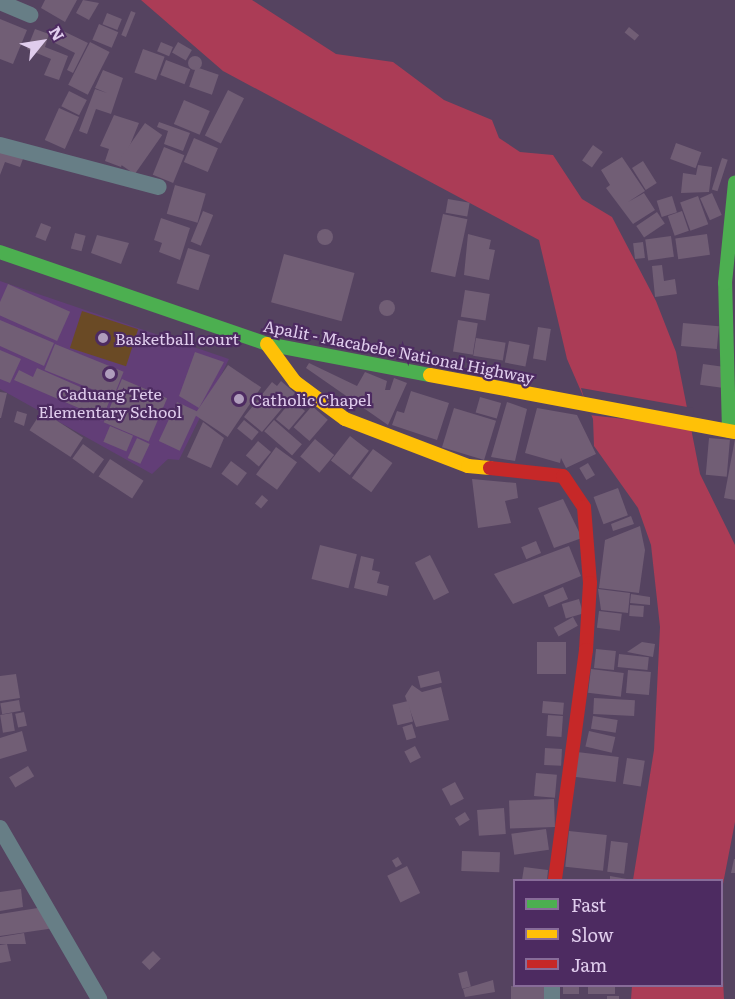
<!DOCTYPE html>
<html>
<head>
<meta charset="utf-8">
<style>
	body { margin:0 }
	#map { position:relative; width:735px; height:999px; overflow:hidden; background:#554360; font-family:Literata,serif }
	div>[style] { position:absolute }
	.built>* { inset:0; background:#623e77 }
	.green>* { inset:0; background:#6a4a25; transform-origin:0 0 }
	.water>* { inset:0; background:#ab3c56 }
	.pier>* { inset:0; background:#554360 }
	.building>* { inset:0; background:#715e75; transform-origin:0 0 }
	.round { border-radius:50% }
	.street>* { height:16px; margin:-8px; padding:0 8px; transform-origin:8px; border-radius:8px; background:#677e86 }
	.fast>* { height:14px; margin:-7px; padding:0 7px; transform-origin:7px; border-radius:7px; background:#4caf50 }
	.slow>* { height:14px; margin:-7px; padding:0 7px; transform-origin:7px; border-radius:7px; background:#ffc107 }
	.jam>* { height:14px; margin:-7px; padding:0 7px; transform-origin:7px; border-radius:7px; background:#c62828 }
	.dots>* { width:16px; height:16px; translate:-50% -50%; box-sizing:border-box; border:3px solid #4d2b61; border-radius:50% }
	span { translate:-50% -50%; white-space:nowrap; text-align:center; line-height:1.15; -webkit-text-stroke:4.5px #4d2b61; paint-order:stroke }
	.poi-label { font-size:16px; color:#e0cded }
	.left { translate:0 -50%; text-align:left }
	.street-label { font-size:16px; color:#e0cded }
	.legend { position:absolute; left:513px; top:879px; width:210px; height:108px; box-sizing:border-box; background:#4d2b61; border:2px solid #886c99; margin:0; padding:8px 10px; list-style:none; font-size:18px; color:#e0cded }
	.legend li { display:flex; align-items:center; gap:12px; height:30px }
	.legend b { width:30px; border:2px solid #886c99 }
	.north { position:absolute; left:12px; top:12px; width:60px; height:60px; -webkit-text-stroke:4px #4d2b61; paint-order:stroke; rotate:60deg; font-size:16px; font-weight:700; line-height:24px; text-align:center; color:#e0cded }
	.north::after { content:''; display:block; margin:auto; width:21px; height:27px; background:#e0cded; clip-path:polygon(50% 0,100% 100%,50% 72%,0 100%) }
</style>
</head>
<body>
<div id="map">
	<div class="built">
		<div style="clip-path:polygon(0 281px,229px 359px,179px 460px,168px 459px,152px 474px,0 389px)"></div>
	</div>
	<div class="green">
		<div style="left:82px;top:311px;width:59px;height:39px;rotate:18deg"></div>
	</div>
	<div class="water">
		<div style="clip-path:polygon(141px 0,252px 0,336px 54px,393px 62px,444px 100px,492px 120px,499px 138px,520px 152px,553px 155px,582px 199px,612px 217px,656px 301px,676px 352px,700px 474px,735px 545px,735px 822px,722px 889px,722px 880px,633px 880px,654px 750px,660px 627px,651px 545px,638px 508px,594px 446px,593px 419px,567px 359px,539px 240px,223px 71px)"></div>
		<div style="clip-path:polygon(722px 960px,724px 999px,631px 999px,632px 986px,722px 986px)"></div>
	</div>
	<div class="pier">
		<div style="clip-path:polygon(581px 388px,693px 408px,696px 427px,589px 415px)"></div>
	</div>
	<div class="building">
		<div style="clip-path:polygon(45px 0,77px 0,65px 22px,41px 8px)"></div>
		<div style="clip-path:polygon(83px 0,99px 3px,89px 20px,76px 13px)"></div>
		<div style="left:131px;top:11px;width:5px;height:26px;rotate:22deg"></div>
		<div style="left:107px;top:13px;width:16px;height:12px;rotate:22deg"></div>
		<div style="clip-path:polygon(0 19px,27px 30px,13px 64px,0 59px)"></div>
		<div style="left:99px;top:24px;width:21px;height:17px;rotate:23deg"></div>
		<div style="left:629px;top:27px;width:13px;height:7px;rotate:39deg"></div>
		<div style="clip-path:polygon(57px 28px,88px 43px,73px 73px,67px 70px,75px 53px,51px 41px)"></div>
		<div style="clip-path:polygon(35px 29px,49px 34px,45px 47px,68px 56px,59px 80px,44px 75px,51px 59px,27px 49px)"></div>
		<div style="left:90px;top:42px;width:22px;height:48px;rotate:27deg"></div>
		<div style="left:161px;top:42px;width:13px;height:10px;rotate:23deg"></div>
		<div style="left:178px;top:42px;width:16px;height:12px;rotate:30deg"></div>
		<div style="left:143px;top:49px;width:23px;height:25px;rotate:20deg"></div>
		<div class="round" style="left:188px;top:56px;width:14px;height:14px"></div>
		<div style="left:166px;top:60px;width:26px;height:16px;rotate:21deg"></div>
		<div style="left:196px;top:67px;width:24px;height:21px;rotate:19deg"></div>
		<div style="clip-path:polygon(103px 70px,123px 78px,111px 114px,96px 109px,87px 134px,79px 131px,95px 89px,107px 93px,95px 88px)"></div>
		<div style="left:228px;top:90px;width:18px;height:51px;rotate:27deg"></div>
		<div style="left:69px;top:91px;width:20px;height:17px;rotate:27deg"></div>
		<div style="left:184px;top:100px;width:28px;height:26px;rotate:23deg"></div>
		<div style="left:59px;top:108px;width:22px;height:35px;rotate:24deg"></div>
		<div style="clip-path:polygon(114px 115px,139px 123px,121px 167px,105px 161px,109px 149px,100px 146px)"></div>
		<div style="clip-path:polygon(159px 122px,190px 133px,183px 151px,164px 144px,168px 131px,157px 127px)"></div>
		<div style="left:145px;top:123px;width:21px;height:48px;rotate:35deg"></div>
		<div style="left:194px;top:138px;width:26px;height:26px;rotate:23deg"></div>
		<div style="left:676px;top:143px;width:27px;height:17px;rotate:20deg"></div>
		<div style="left:593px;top:145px;width:12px;height:19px;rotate:35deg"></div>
		<div style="clip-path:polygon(0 147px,24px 156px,20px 167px,5px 162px,0 175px)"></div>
		<div style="left:164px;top:147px;width:22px;height:30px;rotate:22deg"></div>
		<div style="clip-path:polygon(622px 157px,645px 191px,628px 202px,644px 193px,655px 210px,633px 224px,606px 188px,610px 185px,601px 170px)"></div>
		<div style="left:722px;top:158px;width:6px;height:33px;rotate:18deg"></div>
		<div style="left:643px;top:161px;width:26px;height:13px;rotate:58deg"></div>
		<div style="clip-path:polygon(698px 165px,712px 167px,709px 192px,681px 193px,683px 173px,696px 175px)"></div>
		<div style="left:175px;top:185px;width:32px;height:30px;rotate:16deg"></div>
		<div style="left:712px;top:193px;width:24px;height:13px;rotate:66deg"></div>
		<div style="left:672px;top:196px;width:17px;height:16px;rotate:73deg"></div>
		<div style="left:698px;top:196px;width:30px;height:19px;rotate:70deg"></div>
		<div style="left:448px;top:199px;width:22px;height:14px;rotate:10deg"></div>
		<div style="left:203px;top:211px;width:11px;height:33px;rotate:22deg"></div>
		<div style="left:682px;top:211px;width:21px;height:15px;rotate:71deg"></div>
		<div style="left:657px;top:212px;width:14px;height:25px;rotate:56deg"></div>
		<div style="left:443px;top:214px;width:25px;height:59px;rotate:12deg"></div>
		<div style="clip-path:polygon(161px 218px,190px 228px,180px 260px,159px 252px,162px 243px,154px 240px)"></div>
		<div style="left:41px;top:223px;width:11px;height:15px;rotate:22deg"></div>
		<div class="round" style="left:317px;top:229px;width:16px;height:16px"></div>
		<div style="left:75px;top:233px;width:11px;height:16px;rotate:15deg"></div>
		<div style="clip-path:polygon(468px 234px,491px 240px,489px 249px,495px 250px,489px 280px,464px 275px)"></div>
		<div style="left:707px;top:234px;width:21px;height:32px;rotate:82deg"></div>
		<div style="clip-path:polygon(97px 235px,129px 243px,121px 264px,91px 253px)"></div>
		<div style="left:671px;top:236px;width:21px;height:26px;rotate:82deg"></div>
		<div style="left:643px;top:242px;width:16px;height:10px;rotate:83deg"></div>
		<div style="left:188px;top:248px;width:23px;height:37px;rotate:18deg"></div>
		<div style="left:284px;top:254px;width:73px;height:50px;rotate:15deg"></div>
		<div style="clip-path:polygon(662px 265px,664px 281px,675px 279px,677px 294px,655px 297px,652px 266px)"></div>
		<div style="left:8px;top:284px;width:68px;height:32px;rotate:24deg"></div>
		<div style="left:465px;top:290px;width:25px;height:27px;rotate:9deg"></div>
		<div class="round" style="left:379px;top:300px;width:16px;height:16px"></div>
		<div style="clip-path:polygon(0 320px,54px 343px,44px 366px,0 346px)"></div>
		<div style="left:458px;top:320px;width:20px;height:32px;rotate:9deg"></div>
		<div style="left:683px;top:323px;width:36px;height:23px;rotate:5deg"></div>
		<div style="left:538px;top:327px;width:13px;height:32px;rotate:9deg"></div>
		<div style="left:476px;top:338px;width:30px;height:18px;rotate:9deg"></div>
		<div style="left:509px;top:341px;width:21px;height:22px;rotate:11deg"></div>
		<div style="left:55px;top:344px;width:74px;height:28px;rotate:22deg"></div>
		<div style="clip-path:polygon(0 350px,21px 359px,10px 383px,0 379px)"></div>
		<div style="clip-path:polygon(195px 352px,224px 362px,199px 408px,179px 396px)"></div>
		<div style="clip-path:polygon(309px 363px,357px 386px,365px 372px,387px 381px,385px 390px,390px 390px,394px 378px,407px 383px,388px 425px,306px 368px)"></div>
		<div style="left:703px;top:364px;width:22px;height:21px;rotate:8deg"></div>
		<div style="left:228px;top:365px;width:40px;height:60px;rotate:34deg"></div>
		<div style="clip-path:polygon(37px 368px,110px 400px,102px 418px,14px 380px,19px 370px,33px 377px)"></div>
		<div style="left:122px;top:379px;width:49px;height:47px;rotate:23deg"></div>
		<div style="clip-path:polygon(281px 381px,295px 393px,262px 432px,244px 417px,272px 382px,277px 386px)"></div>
		<div style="clip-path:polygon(411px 391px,449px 403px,437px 440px,392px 425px,397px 411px,404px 413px)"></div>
		<div style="clip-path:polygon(0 392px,7px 393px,1px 418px,0 418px)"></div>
		<div style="left:480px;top:397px;width:22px;height:16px;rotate:16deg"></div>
		<div style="left:292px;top:400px;width:17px;height:25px;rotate:40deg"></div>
		<div style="left:177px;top:402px;width:23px;height:43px;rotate:25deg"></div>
		<div style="clip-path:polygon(507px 402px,527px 409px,515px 461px,491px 457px)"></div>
		<div style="left:312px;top:406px;width:21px;height:28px;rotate:41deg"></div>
		<div style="left:454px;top:408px;width:44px;height:41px;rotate:17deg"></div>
		<div style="clip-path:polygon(537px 408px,577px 415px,596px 454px,566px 468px,561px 458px,560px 463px,525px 453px)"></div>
		<div style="clip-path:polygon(17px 411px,27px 414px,24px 426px,14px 422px)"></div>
		<div style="left:42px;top:411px;width:49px;height:23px;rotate:33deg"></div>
		<div style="left:244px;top:420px;width:19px;height:11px;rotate:39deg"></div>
		<div style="left:274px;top:420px;width:37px;height:15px;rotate:41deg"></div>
		<div style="clip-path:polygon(203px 422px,224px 438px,211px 468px,187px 457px)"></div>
		<div style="left:110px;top:426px;width:25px;height:17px;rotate:23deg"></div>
		<div style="left:350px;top:436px;width:24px;height:31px;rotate:38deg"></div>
		<div style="left:137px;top:438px;width:14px;height:22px;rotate:25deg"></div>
		<div style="left:709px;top:438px;width:21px;height:37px;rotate:5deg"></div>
		<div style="left:315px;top:439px;width:25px;height:23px;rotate:40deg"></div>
		<div style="clip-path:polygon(735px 439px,735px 500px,724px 498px)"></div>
		<div style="left:258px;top:441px;width:17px;height:19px;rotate:40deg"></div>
		<div style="left:83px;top:444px;width:26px;height:18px;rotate:36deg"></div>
		<div style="left:276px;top:447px;width:26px;height:34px;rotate:36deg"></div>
		<div style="left:373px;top:449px;width:24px;height:36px;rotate:36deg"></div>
		<div style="left:110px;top:459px;width:40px;height:21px;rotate:33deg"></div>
		<div style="left:231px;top:461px;width:20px;height:16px;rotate:37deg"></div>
		<div style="left:588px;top:463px;width:14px;height:10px;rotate:60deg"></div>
		<div style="clip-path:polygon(472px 479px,516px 483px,518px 498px,505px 501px,511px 523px,478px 528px)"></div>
		<div style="left:618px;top:488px;width:29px;height:26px;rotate:70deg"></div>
		<div style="left:262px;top:495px;width:8px;height:11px;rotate:40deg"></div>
		<div style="clip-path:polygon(563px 499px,582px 538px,554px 548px,538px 508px)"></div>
		<div style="clip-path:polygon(631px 516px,634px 524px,613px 531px,611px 524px)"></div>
		<div style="clip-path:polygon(640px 526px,645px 550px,639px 593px,599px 588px,605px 540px)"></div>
		<div style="left:536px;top:541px;width:13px;height:16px;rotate:67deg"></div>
		<div style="left:320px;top:545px;width:38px;height:35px;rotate:14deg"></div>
		<div style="clip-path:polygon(569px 546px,581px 576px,513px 604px,494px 574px)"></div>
		<div style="left:430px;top:555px;width:42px;height:17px;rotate:63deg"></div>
		<div style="clip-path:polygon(361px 556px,374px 559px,372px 570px,380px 572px,377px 583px,389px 586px,387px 596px,354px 588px)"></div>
		<div style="left:563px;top:587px;width:13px;height:21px;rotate:67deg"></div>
		<div style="clip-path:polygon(598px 589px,630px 593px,628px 613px,601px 610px)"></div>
		<div style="clip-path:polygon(631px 594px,650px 597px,650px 605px,630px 603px)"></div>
		<div style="left:579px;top:599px;width:15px;height:18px;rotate:74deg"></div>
		<div style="left:630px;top:605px;width:14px;height:11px;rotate:4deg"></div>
		<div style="left:599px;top:611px;width:23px;height:17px;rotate:7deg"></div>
		<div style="left:573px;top:617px;width:10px;height:22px;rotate:61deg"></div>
		<div style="left:537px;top:642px;width:29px;height:32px"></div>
		<div style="clip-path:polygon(642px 642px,655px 644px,653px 657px,627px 652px)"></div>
		<div style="left:596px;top:649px;width:20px;height:19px;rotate:6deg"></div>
		<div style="left:619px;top:654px;width:30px;height:13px;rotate:6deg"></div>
		<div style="left:591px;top:669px;width:33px;height:24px;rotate:7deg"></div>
		<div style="left:628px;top:670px;width:23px;height:23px;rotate:5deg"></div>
		<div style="left:439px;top:671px;width:12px;height:22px;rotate:76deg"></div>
		<div style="clip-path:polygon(16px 674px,20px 698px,0 701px,0 676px)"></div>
		<div style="clip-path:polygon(412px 685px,422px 692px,441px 687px,449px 720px,416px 727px,405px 696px)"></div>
		<div style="left:594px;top:698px;width:41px;height:16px;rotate:3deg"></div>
		<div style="left:19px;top:700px;width:11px;height:19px;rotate:80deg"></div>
		<div style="left:408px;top:701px;width:21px;height:16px;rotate:76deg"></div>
		<div style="left:543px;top:701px;width:21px;height:12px;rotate:5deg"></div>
		<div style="left:24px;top:712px;width:14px;height:9px;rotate:78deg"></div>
		<div style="left:12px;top:713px;width:18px;height:12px;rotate:81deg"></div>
		<div style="left:548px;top:715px;width:15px;height:21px;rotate:4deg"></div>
		<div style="left:593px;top:716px;width:25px;height:13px;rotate:9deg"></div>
		<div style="left:412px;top:724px;width:14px;height:10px;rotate:73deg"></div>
		<div style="clip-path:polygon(22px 731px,27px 751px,0 759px,0 738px)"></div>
		<div style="left:589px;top:731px;width:27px;height:16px;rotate:13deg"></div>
		<div style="left:415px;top:746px;width:13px;height:12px;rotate:63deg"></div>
		<div style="left:545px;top:748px;width:17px;height:17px;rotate:3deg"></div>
		<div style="left:577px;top:752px;width:42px;height:25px;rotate:7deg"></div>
		<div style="left:627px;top:758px;width:18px;height:26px;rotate:9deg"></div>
		<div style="left:28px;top:766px;width:12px;height:22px;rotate:59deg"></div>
		<div style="left:536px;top:773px;width:21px;height:23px;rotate:5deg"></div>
		<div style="left:455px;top:782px;width:19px;height:15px;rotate:62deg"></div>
		<div style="left:554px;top:799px;width:28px;height:45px;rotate:88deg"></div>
		<div style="left:504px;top:808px;width:26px;height:27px;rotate:86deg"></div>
		<div style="left:465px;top:812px;width:9px;height:12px;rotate:58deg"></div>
		<div style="left:546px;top:829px;width:21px;height:35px;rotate:82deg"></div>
		<div style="left:569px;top:831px;width:38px;height:36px;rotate:6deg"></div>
		<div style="left:611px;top:841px;width:17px;height:31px;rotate:7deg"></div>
		<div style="left:462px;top:851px;width:38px;height:20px;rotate:2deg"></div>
		<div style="left:398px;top:857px;width:8px;height:7px;rotate:60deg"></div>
		<div style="clip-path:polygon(734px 859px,735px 859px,735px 873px,731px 873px)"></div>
		<div style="left:407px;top:866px;width:30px;height:22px;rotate:64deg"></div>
		<div style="clip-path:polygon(524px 867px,548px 870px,547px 880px,522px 880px)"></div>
		<div style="clip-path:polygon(610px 876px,627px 879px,627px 880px,610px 880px)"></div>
		<div style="clip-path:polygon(21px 889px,23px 907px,0 911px,0 892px)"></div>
		<div style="clip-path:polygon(44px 907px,55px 928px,0 936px,0 914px)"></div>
		<div style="clip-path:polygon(24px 933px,26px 944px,0 944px,0 937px)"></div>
		<div style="clip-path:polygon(7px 944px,11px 961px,0 963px,0 945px)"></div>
		<div style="left:153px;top:951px;width:11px;height:16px;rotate:45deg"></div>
		<div style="left:467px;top:971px;width:16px;height:9px;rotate:76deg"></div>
		<div style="clip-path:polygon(493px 980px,495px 992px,465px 997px,463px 989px)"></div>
		<div style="left:511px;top:986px;width:33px;height:13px"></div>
		<div style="left:563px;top:986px;width:16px;height:8px"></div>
		<div style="left:588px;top:986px;width:27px;height:8px"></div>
		<div style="left:607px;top:996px;width:12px;height:3px"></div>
	</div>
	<div class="street">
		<div style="left:0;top:2px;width:33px;rotate:23deg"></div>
		<div style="left:0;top:145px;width:164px;rotate:14.8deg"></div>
		<div style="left:0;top:828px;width:198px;rotate:59.9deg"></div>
		<div style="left:552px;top:986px;width:13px;rotate:90deg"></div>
	</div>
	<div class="fast">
		<div style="left:0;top:252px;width:282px;rotate:19deg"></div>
		<div style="left:267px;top:344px;width:166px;rotate:10.8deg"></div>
		<div style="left:729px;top:431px;width:148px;rotate:-91.5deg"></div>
		<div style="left:725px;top:283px;width:101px;rotate:-84.3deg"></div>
	</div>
	<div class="slow">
		<div style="left:267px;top:344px;width:47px;rotate:53.6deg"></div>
		<div style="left:295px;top:382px;width:62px;rotate:36.5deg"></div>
		<div style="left:345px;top:419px;width:132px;rotate:20.9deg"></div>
		<div style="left:468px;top:466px;width:22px;rotate:5deg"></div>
		<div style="left:430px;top:375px;width:310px;rotate:10.6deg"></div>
	</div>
	<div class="jam">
		<div style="left:490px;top:468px;width:73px;rotate:6.3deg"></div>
		<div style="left:563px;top:476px;width:37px;rotate:56deg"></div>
		<div style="left:584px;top:507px;width:76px;rotate:85.5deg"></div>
		<div style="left:590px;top:583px;width:67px;rotate:93.4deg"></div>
		<div style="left:586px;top:650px;width:232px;rotate:97.7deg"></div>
	</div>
	<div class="dots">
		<div style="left:103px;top:338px;background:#af9dbc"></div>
		<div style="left:110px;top:374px;background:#af9dbc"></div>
		<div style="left:239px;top:399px;background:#af9dbc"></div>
	</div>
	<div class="poi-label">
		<span class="left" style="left:115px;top:338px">Basketball court</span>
		<span style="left:110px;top:402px">Caduang Tete<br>Elementary School</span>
		<span class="left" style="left:251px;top:399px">Catholic Chapel</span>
	</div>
	<div class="street-label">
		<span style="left:399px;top:351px;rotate:11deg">Apalit - Macabebe National Highway</span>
	</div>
	<ul class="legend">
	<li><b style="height:8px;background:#4caf50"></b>Fast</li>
	<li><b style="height:8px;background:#ffc107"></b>Slow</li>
	<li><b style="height:8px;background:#c62828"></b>Jam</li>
	</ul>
	<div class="north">N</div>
</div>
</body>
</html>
